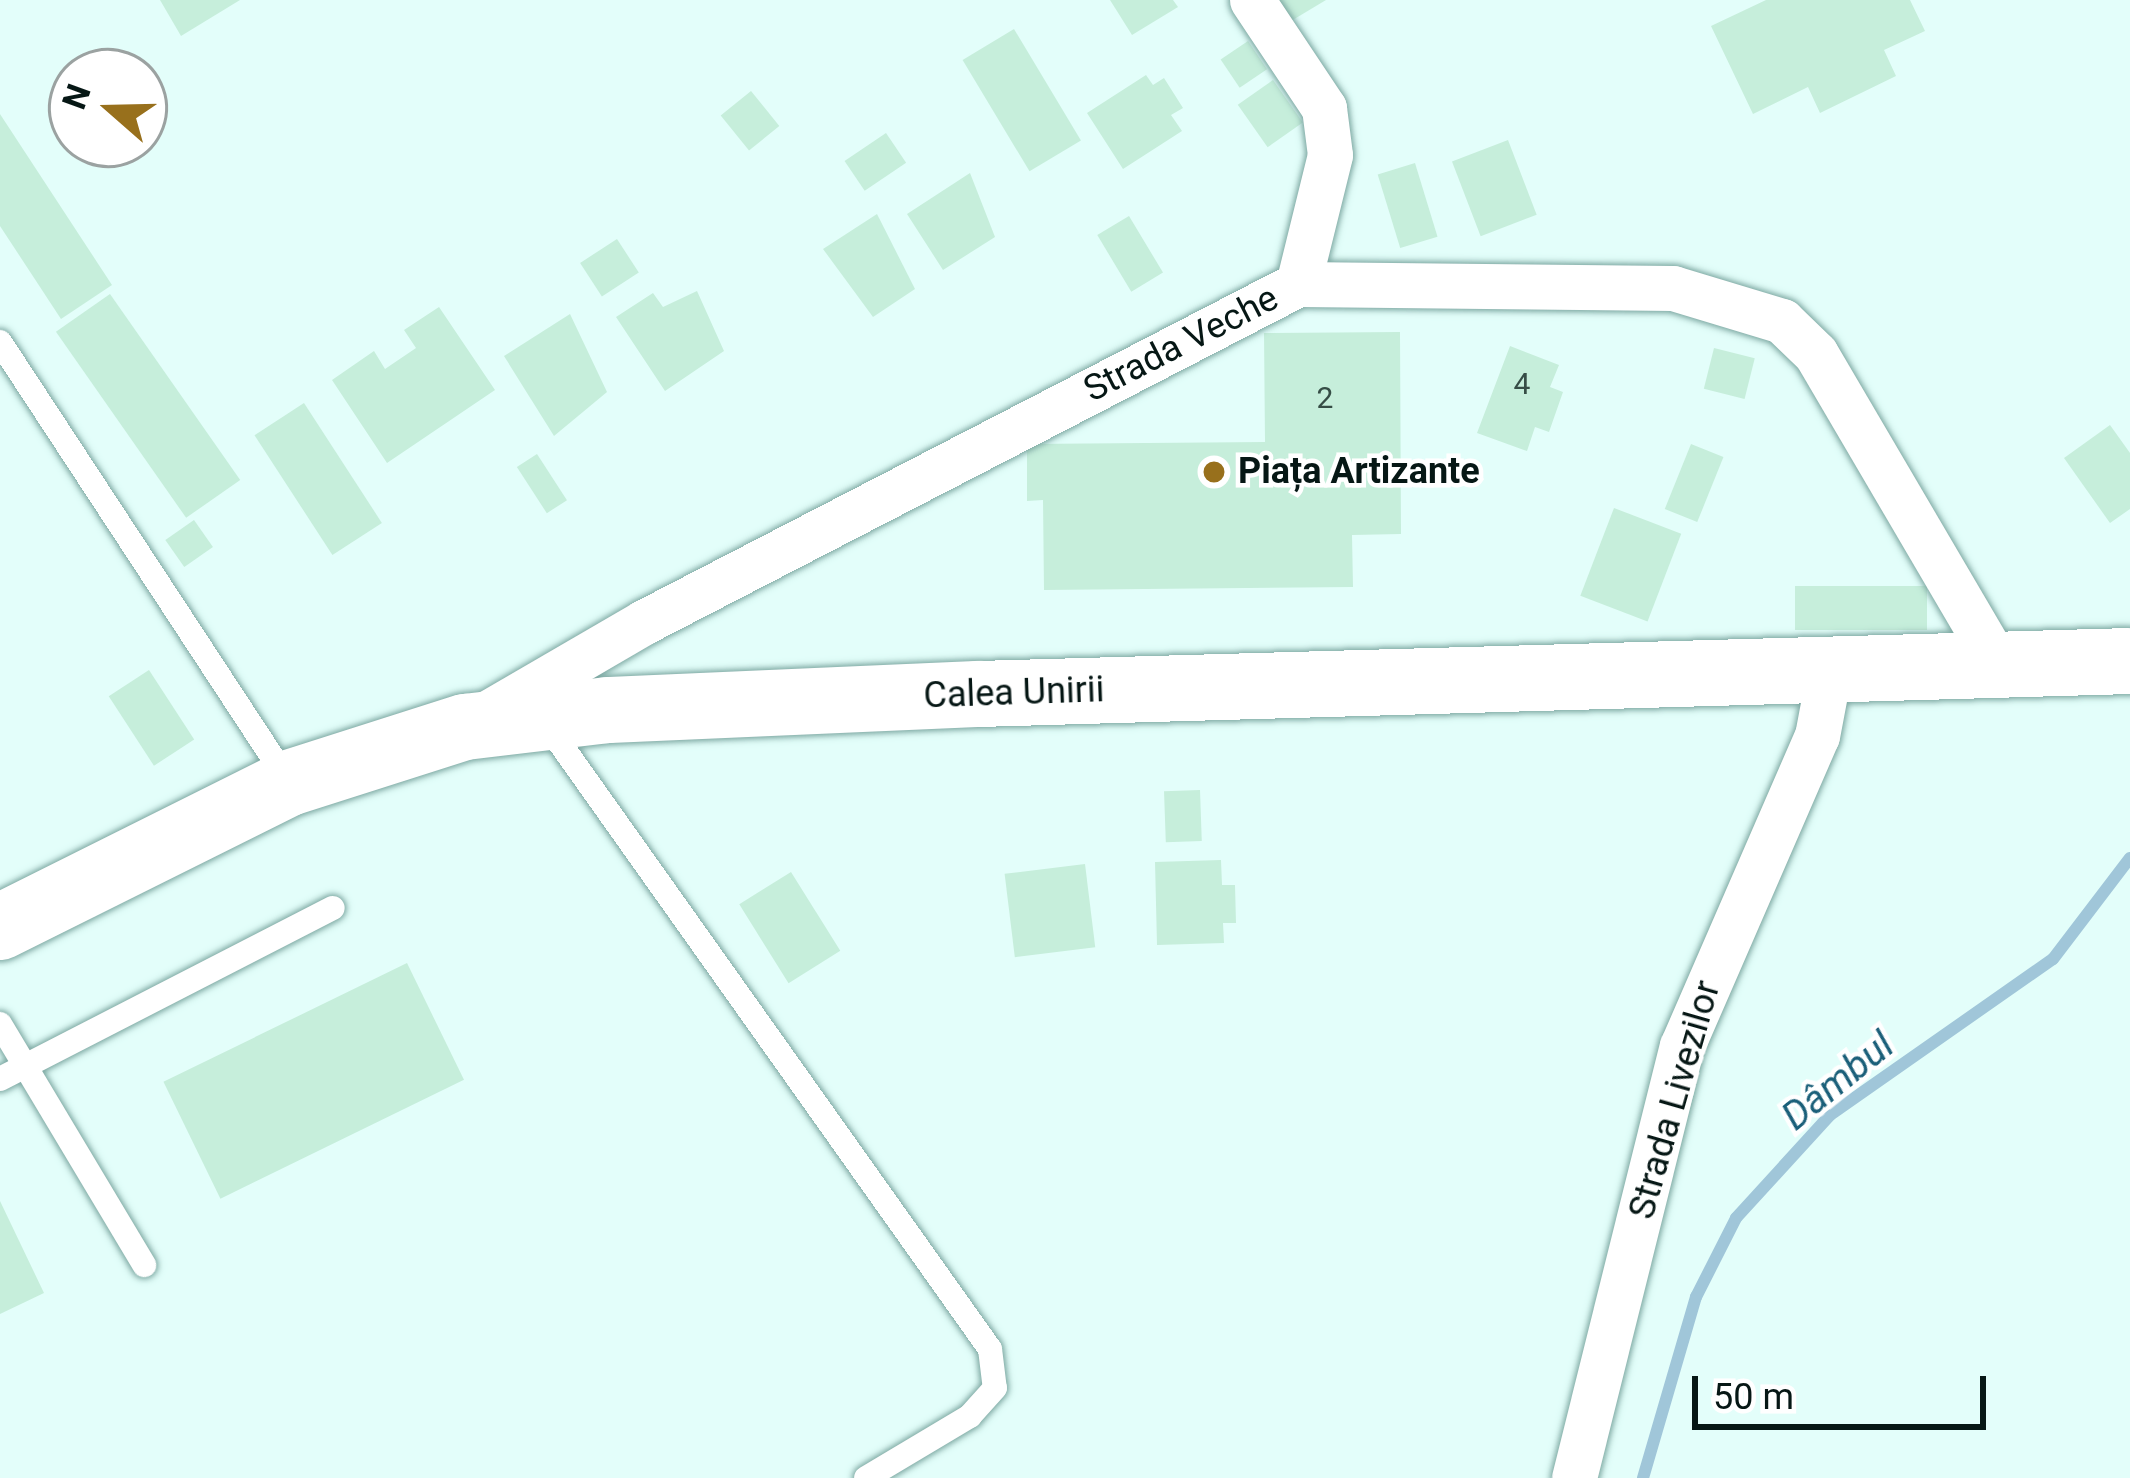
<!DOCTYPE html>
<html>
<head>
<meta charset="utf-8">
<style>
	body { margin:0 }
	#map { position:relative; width:2130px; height:1478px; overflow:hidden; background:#e3fefa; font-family:Roboto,sans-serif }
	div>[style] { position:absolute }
	.stream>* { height:12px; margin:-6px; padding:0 6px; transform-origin:6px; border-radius:6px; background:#a0c6d9 }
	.building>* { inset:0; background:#c6eedb; transform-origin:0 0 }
	.roads { filter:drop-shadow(0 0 3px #7da8a2) drop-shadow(0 0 3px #7da8a2) }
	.service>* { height:24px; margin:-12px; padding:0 12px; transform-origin:12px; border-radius:12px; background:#fff }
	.minor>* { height:45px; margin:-22.5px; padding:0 22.5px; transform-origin:22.5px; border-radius:22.5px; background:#fff }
	.secondary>* { height:66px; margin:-33px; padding:0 33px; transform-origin:33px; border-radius:33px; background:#fff }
	.dots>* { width:33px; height:33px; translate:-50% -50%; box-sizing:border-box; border:6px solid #fff; border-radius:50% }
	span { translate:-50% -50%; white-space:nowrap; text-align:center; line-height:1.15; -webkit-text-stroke:9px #fff; paint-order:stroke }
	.number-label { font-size:30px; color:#364d46 }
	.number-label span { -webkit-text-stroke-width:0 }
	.street-label { font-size:36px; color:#061715 }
	.poi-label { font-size:36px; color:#061715; font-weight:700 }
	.left { translate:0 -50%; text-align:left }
	.water-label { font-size:39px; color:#1a5f79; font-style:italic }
	.north { position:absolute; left:48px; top:48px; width:120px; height:120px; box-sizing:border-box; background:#fff; border:3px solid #9ba2a1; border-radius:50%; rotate:290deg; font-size:33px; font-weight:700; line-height:48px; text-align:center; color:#061715 }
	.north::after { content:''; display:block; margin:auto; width:42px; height:54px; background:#98701c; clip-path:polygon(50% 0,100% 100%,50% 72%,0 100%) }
	.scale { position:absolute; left:1692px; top:1376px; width:294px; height:54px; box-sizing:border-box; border:6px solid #061715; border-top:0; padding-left:15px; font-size:36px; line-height:42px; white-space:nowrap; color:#061715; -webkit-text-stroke:9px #fff; paint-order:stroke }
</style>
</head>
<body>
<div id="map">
	<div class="stream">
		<div style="left:1643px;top:1478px;width:189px;rotate:-73.7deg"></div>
		<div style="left:1696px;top:1297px;width:89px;rotate:-63.1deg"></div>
		<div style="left:1736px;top:1218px;width:139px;rotate:-47.6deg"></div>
		<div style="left:1830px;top:1115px;width:272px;rotate:-35deg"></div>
		<div style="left:2053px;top:959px;width:127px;rotate:-52.7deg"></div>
	</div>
	<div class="building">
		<div style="clip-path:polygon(160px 0,240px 0,181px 36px)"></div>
		<div style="clip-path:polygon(1110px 0,1173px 0,1178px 7px,1132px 35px)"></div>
		<div style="clip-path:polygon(1278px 0,1326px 0,1291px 21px)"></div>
		<div style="clip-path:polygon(1766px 0,1910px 0,1925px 31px,1884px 50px,1896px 76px,1820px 113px,1808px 87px,1753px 114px,1711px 26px)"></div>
		<div style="left:1014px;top:29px;width:130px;height:60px;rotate:59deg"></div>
		<div style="left:1248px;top:41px;width:34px;height:33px;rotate:56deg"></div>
		<div style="clip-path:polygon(1146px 75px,1153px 85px,1164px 78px,1183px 108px,1171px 115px,1182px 131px,1123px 169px,1087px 113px)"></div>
		<div style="left:1273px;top:80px;width:52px;height:43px;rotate:55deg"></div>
		<div style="left:751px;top:91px;width:45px;height:39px;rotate:51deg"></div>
		<div style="clip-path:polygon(0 114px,112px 285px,61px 319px,0 226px)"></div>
		<div style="left:886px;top:133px;width:36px;height:50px;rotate:56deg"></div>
		<div style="left:1508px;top:140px;width:80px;height:60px;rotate:69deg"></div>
		<div style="left:1415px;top:163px;width:77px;height:39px;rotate:73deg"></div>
		<div style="clip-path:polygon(970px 173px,995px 237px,943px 270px,907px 214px)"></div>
		<div style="clip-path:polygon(877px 214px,915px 289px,873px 317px,823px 249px)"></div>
		<div style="left:1129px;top:216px;width:66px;height:37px;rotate:59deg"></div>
		<div style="left:617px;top:239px;width:40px;height:44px;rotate:57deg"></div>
		<div style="clip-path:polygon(697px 291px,724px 351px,665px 391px,616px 317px,653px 293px,663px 307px)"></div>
		<div style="left:110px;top:294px;width:227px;height:66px;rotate:55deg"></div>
		<div style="clip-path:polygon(439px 307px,495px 390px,387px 463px,332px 380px,374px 351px,385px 369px,416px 348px,404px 330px)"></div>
		<div style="clip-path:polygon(570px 314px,607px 392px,554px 436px,504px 356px)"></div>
		<div style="clip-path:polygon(1400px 332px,1401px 534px,1352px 535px,1353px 587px,1044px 590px,1043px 500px,1027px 501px,1027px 444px,1265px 442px,1264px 333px)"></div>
		<div style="clip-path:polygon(1510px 346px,1559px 365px,1550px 387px,1563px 392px,1549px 432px,1535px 427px,1527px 451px,1477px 433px)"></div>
		<div style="left:1714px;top:348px;width:42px;height:42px;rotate:14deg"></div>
		<div style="left:304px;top:403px;width:143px;height:59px;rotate:57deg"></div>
		<div style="clip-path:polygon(2110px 425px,2130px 453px,2130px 509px,2110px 523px,2064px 458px)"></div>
		<div style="left:1691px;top:444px;width:35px;height:70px;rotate:22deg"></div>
		<div style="left:537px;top:454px;width:55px;height:24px;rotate:57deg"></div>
		<div style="left:1614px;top:508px;width:72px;height:94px;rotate:21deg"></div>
		<div style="left:194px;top:520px;width:33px;height:35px;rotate:55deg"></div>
		<div style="left:1927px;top:586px;width:44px;height:132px;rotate:90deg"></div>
		<div style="left:149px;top:670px;width:83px;height:48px;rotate:57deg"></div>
		<div style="left:1200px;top:790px;width:51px;height:36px;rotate:88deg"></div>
		<div style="clip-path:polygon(1221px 860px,1222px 885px,1235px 885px,1236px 923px,1223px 923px,1224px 943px,1157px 945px,1155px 862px)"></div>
		<div style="left:1085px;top:864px;width:84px;height:81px;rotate:83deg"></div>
		<div style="left:791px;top:872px;width:93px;height:61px;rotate:58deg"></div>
		<div style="left:407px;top:963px;width:130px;height:271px;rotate:64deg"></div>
		<div style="clip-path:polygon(0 1201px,44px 1293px,0 1314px)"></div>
	</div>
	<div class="roads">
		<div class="service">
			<div style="left:0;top:342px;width:525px;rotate:56.73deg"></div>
			<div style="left:547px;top:725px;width:765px;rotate:54.63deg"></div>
			<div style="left:990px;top:1349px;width:39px;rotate:83deg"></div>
			<div style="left:995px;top:1388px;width:38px;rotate:132deg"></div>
			<div style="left:970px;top:1416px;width:121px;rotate:149.2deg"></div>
			<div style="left:0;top:1024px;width:281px;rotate:59.1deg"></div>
			<div style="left:0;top:1079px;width:374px;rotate:-27.2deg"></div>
		</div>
		<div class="minor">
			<div style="left:1252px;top:0;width:130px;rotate:56.3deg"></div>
			<div style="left:1324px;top:108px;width:47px;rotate:82.7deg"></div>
			<div style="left:1330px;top:155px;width:133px;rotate:103.9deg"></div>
			<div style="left:486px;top:714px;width:183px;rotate:-30.2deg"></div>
			<div style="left:644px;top:622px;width:736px;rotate:-27.33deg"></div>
			<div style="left:1298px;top:284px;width:375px;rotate:0.6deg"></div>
			<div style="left:1673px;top:288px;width:114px;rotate:16.8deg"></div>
			<div style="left:1782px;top:321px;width:47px;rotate:44.1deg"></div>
			<div style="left:1816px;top:354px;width:359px;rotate:59.6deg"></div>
			<div style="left:1574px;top:1478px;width:445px;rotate:-76deg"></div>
			<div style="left:1682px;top:1046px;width:338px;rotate:-66.5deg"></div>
			<div style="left:1817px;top:736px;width:70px;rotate:-79.3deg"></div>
		</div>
		<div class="secondary">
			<div style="left:0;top:927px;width:323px;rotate:-26.5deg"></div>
			<div style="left:289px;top:783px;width:185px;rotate:-17.7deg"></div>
			<div style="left:465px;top:727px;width:144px;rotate:-6.8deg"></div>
			<div style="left:608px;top:710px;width:370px;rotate:-2.5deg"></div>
			<div style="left:978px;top:694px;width:1152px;rotate:-1.64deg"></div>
		</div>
	</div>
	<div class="dots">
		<div style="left:1214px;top:472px;background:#98701c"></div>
	</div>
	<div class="number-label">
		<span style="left:1522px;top:384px">4</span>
		<span style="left:1325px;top:398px">2</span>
	</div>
	<div class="street-label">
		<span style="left:1181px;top:344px;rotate:-27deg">Strada Veche</span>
		<span style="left:1014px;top:693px;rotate:-2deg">Calea Unirii</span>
		<span style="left:1675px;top:1100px;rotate:-74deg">Strada Livezilor</span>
	</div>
	<div class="poi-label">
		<span class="left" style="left:1238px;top:472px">Piața Artizante</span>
	</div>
	<div class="water-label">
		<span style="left:1838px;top:1081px;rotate:-39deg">Dâmbul</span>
	</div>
	<div class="north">N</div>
	<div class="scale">50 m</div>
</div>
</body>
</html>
